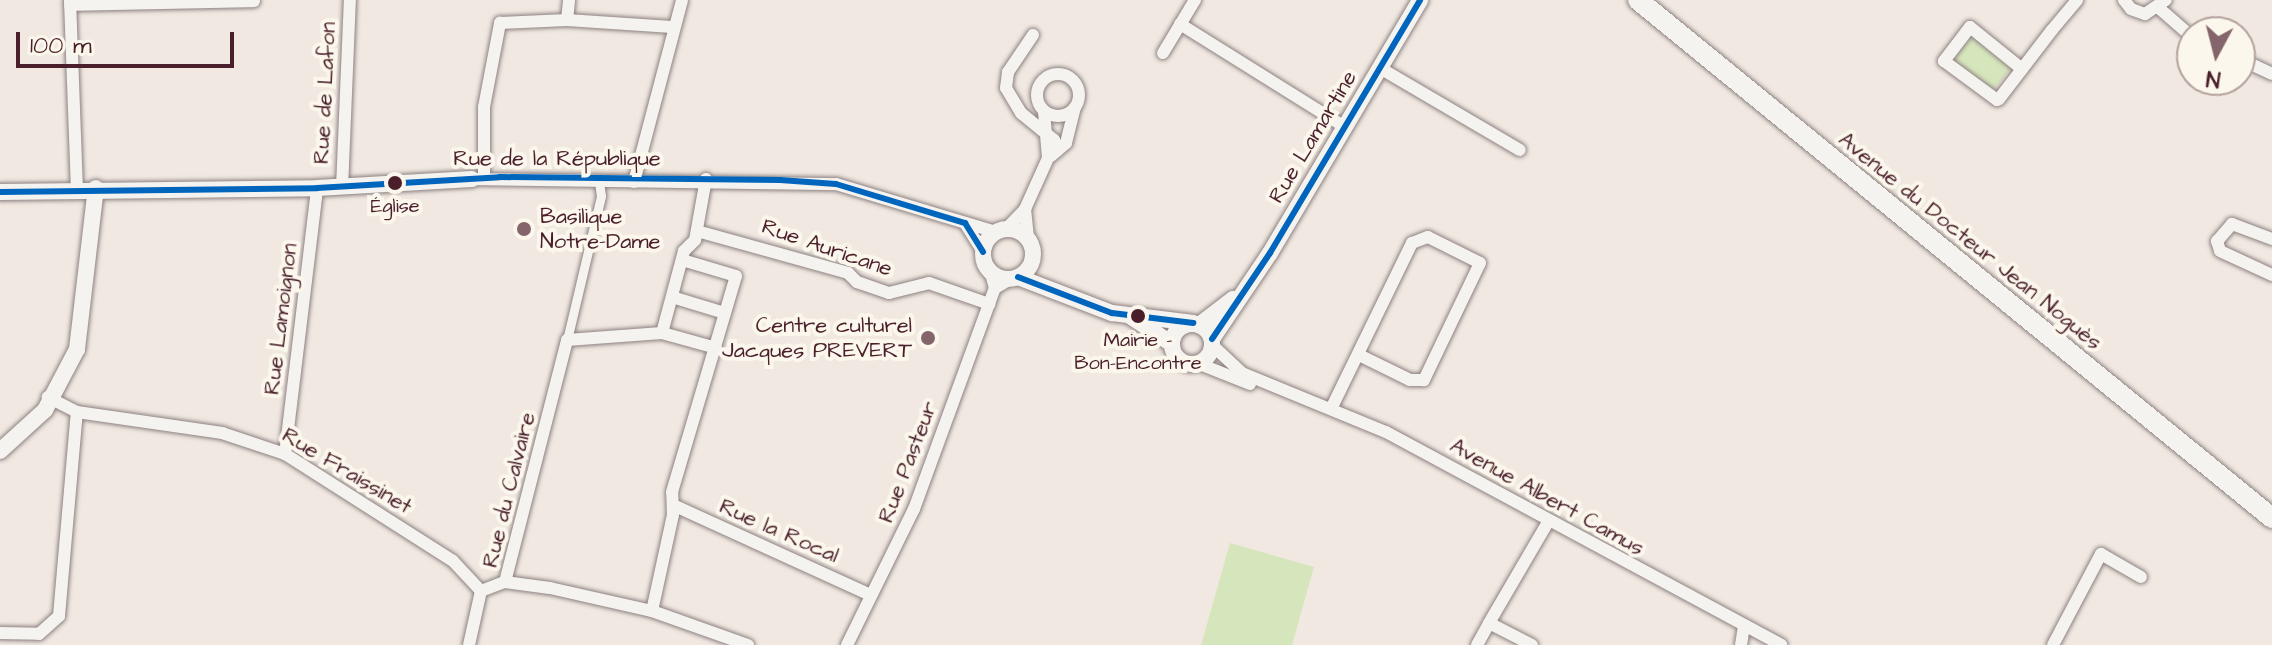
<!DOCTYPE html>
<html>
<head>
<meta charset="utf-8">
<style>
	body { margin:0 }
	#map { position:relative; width:2272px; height:645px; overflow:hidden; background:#f0e8e1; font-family:"Architects Daughter",sans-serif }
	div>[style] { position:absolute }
	.green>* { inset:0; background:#d6e6bc; transform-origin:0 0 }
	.roads { filter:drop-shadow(0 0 2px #8d8180) drop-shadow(0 0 2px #8d8180) }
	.pedestrian>* { height:9px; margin:-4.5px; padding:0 4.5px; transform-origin:4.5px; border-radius:4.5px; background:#f5f3ef }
	.minor>* { height:12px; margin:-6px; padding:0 6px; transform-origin:6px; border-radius:6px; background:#f5f3ef }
	.minor>.ring { margin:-6px; padding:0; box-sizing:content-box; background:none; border:12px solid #f5f3ef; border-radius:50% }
	.tertiary>* { height:16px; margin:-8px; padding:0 8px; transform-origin:8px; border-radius:8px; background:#f5f3ef }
	.tertiary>.ring { margin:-8px; padding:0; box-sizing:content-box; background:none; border:16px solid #f5f3ef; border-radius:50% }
	.primary>* { height:20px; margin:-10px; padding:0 10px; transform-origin:10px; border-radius:10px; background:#f5f3ef }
	.bus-1>* { height:6px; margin:-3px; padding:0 3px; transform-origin:3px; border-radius:3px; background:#0065bd }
	.dots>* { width:22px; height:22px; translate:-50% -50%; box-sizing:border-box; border:4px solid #fbf7ec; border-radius:50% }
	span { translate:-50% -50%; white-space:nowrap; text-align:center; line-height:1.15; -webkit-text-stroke:8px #fbf7ec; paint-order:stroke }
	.bus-label { font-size:20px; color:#4a1f2b }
	.street-label { font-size:22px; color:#4a1f2b }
	.poi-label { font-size:22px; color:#4a1f2b }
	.left { translate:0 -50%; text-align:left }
	.right { translate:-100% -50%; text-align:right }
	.north { position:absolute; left:2176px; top:16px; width:80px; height:80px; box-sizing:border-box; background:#fbf7ec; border:2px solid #b4a19f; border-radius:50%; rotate:187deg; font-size:22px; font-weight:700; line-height:32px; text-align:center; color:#4a1f2b }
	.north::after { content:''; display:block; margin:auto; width:28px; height:36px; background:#84656b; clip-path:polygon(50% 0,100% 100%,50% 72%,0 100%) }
	.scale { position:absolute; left:16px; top:32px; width:218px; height:36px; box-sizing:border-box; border:4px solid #4a1f2b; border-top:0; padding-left:10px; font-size:24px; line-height:28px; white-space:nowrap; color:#4a1f2b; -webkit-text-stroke:6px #fbf7ec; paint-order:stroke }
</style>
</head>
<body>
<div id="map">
	<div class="green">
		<div style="left:1972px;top:37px;width:50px;height:29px;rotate:39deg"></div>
		<div style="clip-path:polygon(1230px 543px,1314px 567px,1292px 645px,1201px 645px)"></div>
	</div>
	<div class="roads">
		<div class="pedestrian">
			<div style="left:567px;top:340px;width:148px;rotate:-76.7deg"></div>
			<div style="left:601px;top:196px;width:14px;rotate:-98deg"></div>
		</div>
		<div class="minor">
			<div style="left:70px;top:0;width:188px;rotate:87.9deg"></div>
			<div style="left:2124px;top:0;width:11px;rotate:52deg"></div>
			<div style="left:2131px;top:9px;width:15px;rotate:20deg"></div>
			<div style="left:2145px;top:14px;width:25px;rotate:-34deg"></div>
			<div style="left:70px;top:5px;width:184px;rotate:-1.2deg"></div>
			<div style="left:2160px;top:9px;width:43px;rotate:41.2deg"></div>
			<div style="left:567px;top:20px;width:20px;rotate:-84deg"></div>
			<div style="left:1180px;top:24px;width:192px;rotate:32deg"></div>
			<div style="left:1033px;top:35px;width:45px;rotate:124deg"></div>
			<div style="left:1008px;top:72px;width:16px;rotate:97deg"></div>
			<div style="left:1006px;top:88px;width:29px;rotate:59deg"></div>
			<div style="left:1021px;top:113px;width:43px;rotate:39.3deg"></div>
			<div style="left:1054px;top:140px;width:11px;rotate:75deg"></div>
			<div style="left:1163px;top:53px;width:62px;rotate:-58.9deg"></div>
			<div style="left:2240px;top:59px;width:35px;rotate:25deg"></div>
			<div style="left:1380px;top:68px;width:162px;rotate:30.4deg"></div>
			<div style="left:2022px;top:69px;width:67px;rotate:-141.1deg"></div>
			<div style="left:1970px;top:27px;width:43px;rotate:127.4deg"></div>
			<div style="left:1944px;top:61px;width:66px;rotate:36.3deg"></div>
			<div style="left:1997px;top:100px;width:2px;rotate:-27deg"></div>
			<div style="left:1999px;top:99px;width:87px;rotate:-52.5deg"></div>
			<div style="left:2052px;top:30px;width:39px;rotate:-50deg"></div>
			<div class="ring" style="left:1037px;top:74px;width:30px;height:30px"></div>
			<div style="left:1051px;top:156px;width:20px;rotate:-41deg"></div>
			<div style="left:1066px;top:143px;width:36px;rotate:-76deg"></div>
			<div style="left:484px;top:178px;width:71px;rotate:-90deg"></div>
			<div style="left:484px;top:107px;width:86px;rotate:-79.2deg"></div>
			<div style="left:500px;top:23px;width:67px;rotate:-2.6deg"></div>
			<div style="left:567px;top:20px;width:105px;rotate:3.8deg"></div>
			<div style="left:472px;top:179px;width:364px;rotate:0.8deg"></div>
			<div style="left:836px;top:184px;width:167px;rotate:16.7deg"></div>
			<div style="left:634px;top:182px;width:188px;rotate:-75.2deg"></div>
			<div style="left:342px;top:188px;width:188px;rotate:-87.6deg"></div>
			<div style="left:1025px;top:209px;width:30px;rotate:84deg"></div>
			<div style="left:965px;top:223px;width:34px;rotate:58deg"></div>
			<div style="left:1006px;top:229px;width:28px;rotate:-46deg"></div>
			<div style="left:1025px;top:209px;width:56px;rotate:-65.7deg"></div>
			<div style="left:1048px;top:158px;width:47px;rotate:-94.9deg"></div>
			<div style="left:697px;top:231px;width:157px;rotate:15.5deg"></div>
			<div style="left:848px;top:273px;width:13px;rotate:45deg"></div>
			<div style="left:857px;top:282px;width:34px;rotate:19deg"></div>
			<div style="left:889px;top:293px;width:41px;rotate:-14deg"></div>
			<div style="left:929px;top:283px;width:64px;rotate:19.3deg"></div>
			<div style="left:2272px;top:239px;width:43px;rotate:-159.4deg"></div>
			<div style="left:2232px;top:224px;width:23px;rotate:131deg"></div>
			<div style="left:2217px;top:241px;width:10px;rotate:73deg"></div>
			<div style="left:2220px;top:251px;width:57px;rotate:24.8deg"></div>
			<div style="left:995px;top:288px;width:17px;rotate:-31deg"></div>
			<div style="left:672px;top:297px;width:55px;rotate:16.8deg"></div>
			<div style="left:662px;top:333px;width:56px;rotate:15.5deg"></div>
			<div style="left:1212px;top:345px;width:41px;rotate:43deg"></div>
			<div style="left:1242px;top:373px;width:156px;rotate:22.3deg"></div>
			<div style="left:1386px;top:432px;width:449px;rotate:28.3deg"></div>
			<div style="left:1197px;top:363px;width:57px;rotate:21.6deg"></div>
			<div style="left:1331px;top:409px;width:185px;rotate:-64deg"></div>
			<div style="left:1412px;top:243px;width:17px;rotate:-21deg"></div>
			<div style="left:1428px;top:237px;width:58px;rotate:26.6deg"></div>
			<div style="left:1480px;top:263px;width:130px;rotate:115.6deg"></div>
			<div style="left:1424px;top:380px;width:14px;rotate:180deg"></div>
			<div style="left:1410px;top:380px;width:57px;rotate:-153.9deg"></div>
			<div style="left:77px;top:412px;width:147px;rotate:8.2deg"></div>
			<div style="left:222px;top:433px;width:66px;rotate:18.4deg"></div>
			<div style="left:285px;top:454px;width:199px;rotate:32.5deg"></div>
			<div style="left:453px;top:561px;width:41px;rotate:47deg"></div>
			<div style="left:285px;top:454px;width:268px;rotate:-83.1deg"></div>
			<div style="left:673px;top:505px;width:214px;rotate:24.5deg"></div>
			<div style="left:505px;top:582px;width:250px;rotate:-75.6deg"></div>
			<div style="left:567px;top:340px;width:95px;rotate:-4.2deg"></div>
			<div style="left:662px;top:333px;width:85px;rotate:-75deg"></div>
			<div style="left:684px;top:251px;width:16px;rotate:-45deg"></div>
			<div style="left:695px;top:240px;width:62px;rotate:-79.8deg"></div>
			<div style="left:481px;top:591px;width:26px;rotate:-21deg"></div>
			<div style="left:505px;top:582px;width:45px;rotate:7.6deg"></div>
			<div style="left:550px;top:588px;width:105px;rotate:12.7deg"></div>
			<div style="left:652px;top:611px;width:102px;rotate:19.5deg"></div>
			<div style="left:652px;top:611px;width:98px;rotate:-77.7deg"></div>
			<div style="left:673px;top:515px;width:23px;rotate:-92deg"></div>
			<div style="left:672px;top:492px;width:225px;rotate:-73.5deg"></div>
			<div style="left:736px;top:276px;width:56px;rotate:-163.5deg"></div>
			<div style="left:0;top:633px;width:39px;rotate:1deg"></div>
			<div style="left:39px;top:634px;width:27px;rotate:-42deg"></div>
			<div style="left:59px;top:616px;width:205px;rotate:-85deg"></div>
			<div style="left:77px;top:412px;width:33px;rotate:-153deg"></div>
			<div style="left:469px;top:645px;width:55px;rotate:-77.5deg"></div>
			<div style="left:847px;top:645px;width:152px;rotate:-63.8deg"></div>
			<div style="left:914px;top:509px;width:235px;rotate:-69.9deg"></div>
			<div style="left:995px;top:288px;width:18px;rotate:-106deg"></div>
			<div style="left:1477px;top:645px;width:25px;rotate:-61deg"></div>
			<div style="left:1532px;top:645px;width:48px;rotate:-152.9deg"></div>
			<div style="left:1489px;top:623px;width:117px;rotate:-59.7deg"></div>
			<div style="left:1741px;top:645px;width:19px;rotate:-81deg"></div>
			<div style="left:2053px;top:645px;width:103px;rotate:-62.2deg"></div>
			<div style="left:2101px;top:554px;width:46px;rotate:29.9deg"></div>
		</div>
		<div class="tertiary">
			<div style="left:0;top:192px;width:317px;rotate:-0.7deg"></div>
			<div style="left:317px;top:188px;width:155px;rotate:-3.3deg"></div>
			<div class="ring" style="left:983px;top:229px;width:34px;height:34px"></div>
			<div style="left:1018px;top:277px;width:101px;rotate:21deg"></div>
			<div style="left:1112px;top:313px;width:82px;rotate:7deg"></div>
			<div style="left:1130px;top:316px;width:50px;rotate:33.7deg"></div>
			<div class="ring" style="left:1172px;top:324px;width:24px;height:24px"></div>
			<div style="left:1199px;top:325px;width:43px;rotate:-37.4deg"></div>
			<div style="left:1212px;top:339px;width:104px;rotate:-56deg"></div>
			<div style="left:1270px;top:253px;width:294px;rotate:-59.3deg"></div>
			<div style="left:0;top:451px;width:61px;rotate:-42.3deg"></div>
			<div style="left:45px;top:410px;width:69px;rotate:-62.3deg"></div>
			<div style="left:77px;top:349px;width:162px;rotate:-83.3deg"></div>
		</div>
		<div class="primary">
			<div style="left:1638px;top:0;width:819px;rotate:39.25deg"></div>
		</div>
	</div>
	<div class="bus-1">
		<div style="left:0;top:192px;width:317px;rotate:-0.7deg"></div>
		<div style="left:317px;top:188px;width:183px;rotate:-3.4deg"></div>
		<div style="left:500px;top:177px;width:280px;rotate:0.6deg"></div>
		<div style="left:780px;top:180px;width:56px;rotate:4.1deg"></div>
		<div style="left:836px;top:184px;width:135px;rotate:16.8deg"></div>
		<div style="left:965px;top:223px;width:34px;rotate:58deg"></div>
		<div style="left:1018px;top:277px;width:101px;rotate:21deg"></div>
		<div style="left:1112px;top:313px;width:82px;rotate:7deg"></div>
		<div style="left:1212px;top:339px;width:104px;rotate:-56deg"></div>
		<div style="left:1270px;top:253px;width:294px;rotate:-59.3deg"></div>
	</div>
	<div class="dots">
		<div style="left:395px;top:183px;background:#4a1f2b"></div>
		<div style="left:524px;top:229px;background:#84656b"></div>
		<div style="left:1138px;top:316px;background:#4a1f2b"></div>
		<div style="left:928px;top:338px;background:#84656b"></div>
	</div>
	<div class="bus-label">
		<span style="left:395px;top:206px">Église</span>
		<span style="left:1138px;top:352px">Mairie -<br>Bon-Encontre</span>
	</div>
	<div class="street-label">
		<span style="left:325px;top:93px;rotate:-87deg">Rue de Lafon</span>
		<span style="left:1313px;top:137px;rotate:-59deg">Rue Lamartine</span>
		<span style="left:557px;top:159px">Rue de la République</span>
		<span style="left:1970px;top:241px;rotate:39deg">Avenue du Docteur Jean Noguès</span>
		<span style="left:827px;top:248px;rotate:19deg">Rue Auricane</span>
		<span style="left:281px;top:319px;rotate:-83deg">Rue Lamoignon</span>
		<span style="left:908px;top:462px;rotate:-69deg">Rue Pasteur</span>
		<span style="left:347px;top:471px;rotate:31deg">Rue Fraissinet</span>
		<span style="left:509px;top:490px;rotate:-76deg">Rue du Calvaire</span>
		<span style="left:1547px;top:497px;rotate:29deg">Avenue Albert Camus</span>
		<span style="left:779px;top:531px;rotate:24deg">Rue la Rocal</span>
	</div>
	<div class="poi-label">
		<span class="left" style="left:540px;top:229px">Basilique<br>Notre-Dame</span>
		<span class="right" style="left:912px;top:338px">Centre culturel<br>Jacques PREVERT</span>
	</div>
	<div class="north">N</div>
	<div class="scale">100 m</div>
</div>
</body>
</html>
